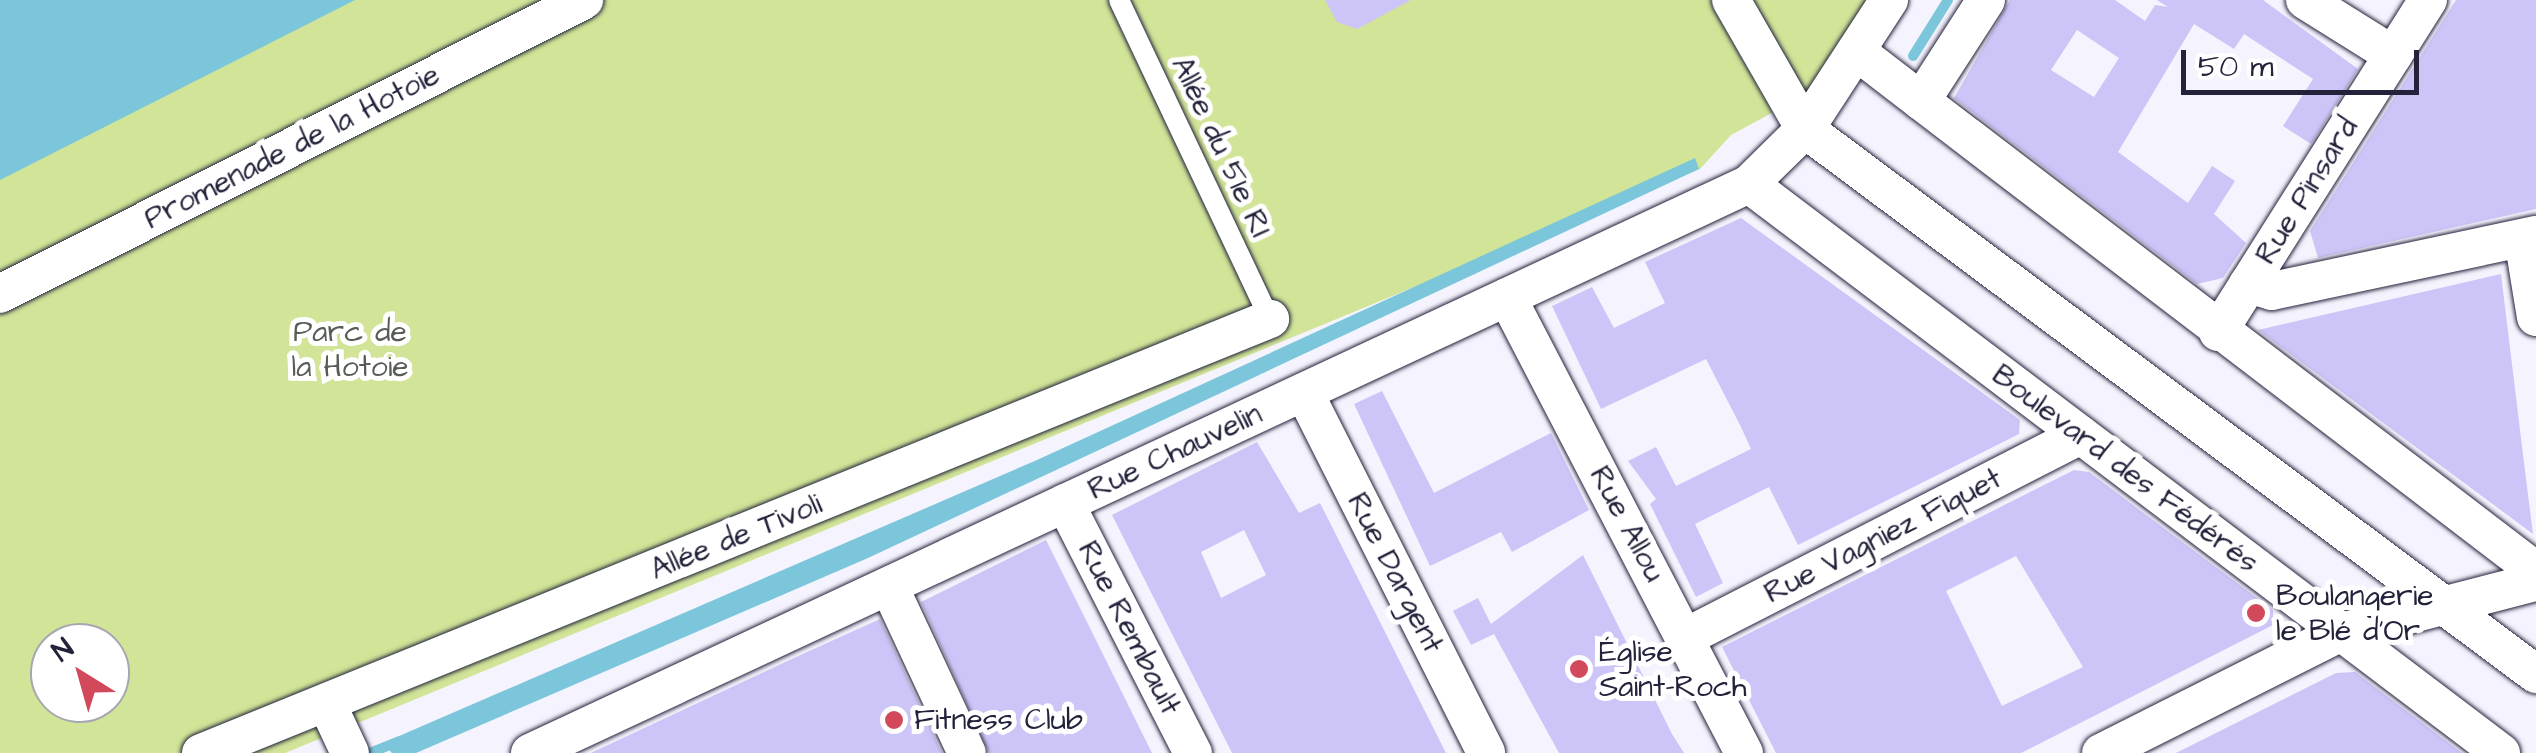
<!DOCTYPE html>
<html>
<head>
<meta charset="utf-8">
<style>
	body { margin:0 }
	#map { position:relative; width:2536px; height:753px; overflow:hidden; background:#f5f3fd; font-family:"Architects Daughter",sans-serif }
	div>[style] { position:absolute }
	.green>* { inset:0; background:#d1e498 }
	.water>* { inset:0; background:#7bc6da }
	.stream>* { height:10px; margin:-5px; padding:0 5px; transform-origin:5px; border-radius:5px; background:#7bc6da }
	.building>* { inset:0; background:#cdc5f7 }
	.roads { filter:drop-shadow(0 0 2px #22223b) drop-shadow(0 0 2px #22223b) }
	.lane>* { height:20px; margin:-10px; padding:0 10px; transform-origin:10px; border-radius:10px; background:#fff }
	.street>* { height:38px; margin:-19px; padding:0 19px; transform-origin:19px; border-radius:19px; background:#fff }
	.dots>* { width:28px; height:28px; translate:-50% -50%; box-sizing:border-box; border:5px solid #fff; border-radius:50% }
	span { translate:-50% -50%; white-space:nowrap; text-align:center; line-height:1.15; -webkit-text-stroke:10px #fff; paint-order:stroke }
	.street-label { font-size:30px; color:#22223b }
	.park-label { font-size:30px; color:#575c57 }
	.poi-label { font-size:30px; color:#22223b }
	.left { translate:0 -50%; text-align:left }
	.north { position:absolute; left:30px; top:623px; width:100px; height:100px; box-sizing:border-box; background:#fff; border:2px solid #a7a7b1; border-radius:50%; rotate:323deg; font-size:28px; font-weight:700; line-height:40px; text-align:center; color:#22223b }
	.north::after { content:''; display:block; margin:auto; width:35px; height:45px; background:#d1495b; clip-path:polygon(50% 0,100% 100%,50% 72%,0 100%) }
	.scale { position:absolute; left:2181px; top:50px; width:238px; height:45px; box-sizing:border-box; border:5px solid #22223b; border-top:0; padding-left:12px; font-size:30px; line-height:35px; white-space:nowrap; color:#22223b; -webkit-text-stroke:8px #fff; paint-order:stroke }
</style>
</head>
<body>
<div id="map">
	<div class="green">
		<div style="clip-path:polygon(evenodd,0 0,1876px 0,1820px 87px,1731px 135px,1700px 169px,285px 753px,0 753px,0 0,50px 643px,110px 643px,110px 703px,50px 703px,50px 643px)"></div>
	</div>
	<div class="water">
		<div style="clip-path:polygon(0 0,355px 0,0 180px)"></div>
		<div style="clip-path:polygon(1695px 158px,1699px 169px,868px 558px,416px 753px,392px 753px,383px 743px,1037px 460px)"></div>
	</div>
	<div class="stream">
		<div style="left:1913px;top:56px;width:66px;rotate:-58deg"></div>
		<div style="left:370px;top:753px;width:31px;rotate:-22deg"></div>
	</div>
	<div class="building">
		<div style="clip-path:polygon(1325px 0,1411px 0,1357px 29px,1337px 22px)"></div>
		<div style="clip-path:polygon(evenodd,2010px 0,2115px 0,2145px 21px,2155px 5px,2168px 7px,2157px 0,2263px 0,2358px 69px,2311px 144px,2283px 126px,2313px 79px,2244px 34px,2234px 49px,2194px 24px,2118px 152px,2188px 203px,2212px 166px,2235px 181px,2214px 214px,2246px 243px,2223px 278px,2197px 284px,1954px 98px,2010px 0,2077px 30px,2119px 58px,2094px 97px,2051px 70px,2077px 30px)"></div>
		<div style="clip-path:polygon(2456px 0,2536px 0,2536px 209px,2318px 258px,2310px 231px)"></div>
		<div style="clip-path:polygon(1741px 218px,2020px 420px,2019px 434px,1798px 545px,1769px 487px,1695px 524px,1723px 583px,1696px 597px,1650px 504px,1656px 499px,1628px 461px,1656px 447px,1676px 486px,1751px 449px,1741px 427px,1706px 359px,1601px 409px,1552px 306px,1592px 287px,1614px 328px,1665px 303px,1645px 262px)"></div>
		<div style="clip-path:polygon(2501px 274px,2524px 463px,2533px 534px,2258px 330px)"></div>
		<div style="clip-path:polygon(1382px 391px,1434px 493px,1551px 433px,1589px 510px,1512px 552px,1501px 532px,1430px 566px,1354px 404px)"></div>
		<div style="clip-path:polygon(evenodd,1257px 442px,1299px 513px,1320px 503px,1446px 753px,1232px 753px,1112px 515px,1257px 442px,1244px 530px,1266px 575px,1221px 598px,1201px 552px,1244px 530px)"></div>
		<div style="clip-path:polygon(evenodd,2074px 470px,2089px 472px,2273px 610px,2273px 625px,2021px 753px,1776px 753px,1722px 647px,2074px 470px,2016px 556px,2083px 667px,2002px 706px,1946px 591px,2016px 556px)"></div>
		<div style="clip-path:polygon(1046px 540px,1074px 596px,1152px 753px,989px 753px,921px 602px)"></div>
		<div style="clip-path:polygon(1583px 555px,1672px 734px,1684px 753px,1559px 753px,1494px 634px,1471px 645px,1453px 611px,1478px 598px,1491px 624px)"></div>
		<div style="clip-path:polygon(880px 619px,942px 753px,591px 753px,794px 658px)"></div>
		<div style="clip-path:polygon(2355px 672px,2462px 753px,2176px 753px,2336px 673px)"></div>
	</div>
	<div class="roads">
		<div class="lane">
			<div style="left:1119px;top:0;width:353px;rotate:64.7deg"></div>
		</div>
		<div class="street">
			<div style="left:1731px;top:0;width:149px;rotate:60.2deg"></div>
			<div style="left:1805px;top:129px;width:912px;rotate:36.71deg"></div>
			<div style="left:2305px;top:0;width:104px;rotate:32deg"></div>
			<div style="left:1856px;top:51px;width:82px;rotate:37.6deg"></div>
			<div style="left:1921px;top:101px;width:120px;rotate:-57.2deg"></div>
			<div style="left:1921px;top:101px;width:774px;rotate:37.39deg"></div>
			<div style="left:1749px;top:184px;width:943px;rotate:37.11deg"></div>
			<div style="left:2523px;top:238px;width:80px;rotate:80.7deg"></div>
			<div style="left:2248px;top:284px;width:25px;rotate:16deg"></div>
			<div style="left:2272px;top:291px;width:270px;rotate:-12deg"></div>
			<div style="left:0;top:294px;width:654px;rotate:-26.72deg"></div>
			<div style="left:1507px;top:297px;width:514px;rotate:62.54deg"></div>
			<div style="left:2218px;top:332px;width:393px;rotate:-57.7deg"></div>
			<div style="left:1304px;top:392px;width:404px;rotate:63.2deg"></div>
			<div style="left:1065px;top:503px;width:281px;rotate:62.9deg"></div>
			<div style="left:889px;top:586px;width:184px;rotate:65deg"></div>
			<div style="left:1686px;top:637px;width:443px;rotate:-27.1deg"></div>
			<div style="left:327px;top:704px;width:54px;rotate:64.9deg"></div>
			<div style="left:201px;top:753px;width:1154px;rotate:-22.1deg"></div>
			<div style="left:530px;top:753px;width:1345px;rotate:-25.02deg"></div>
			<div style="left:1749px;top:184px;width:78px;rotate:-44.5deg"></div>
			<div style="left:1805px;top:129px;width:154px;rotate:-56.9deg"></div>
			<div style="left:2101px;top:753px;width:270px;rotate:-26.7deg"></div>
			<div style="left:2342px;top:632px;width:200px;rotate:-14.5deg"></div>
		</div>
	</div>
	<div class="dots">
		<div style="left:2256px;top:613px;background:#d1495b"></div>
		<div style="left:1579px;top:669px;background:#d1495b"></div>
		<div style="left:894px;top:720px;background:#d1495b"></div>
	</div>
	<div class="street-label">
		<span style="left:292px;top:147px;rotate:-27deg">Promenade de la Hotoie</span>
		<span style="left:1221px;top:147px;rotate:65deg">Allée du 51e RI</span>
		<span style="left:2307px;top:191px;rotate:-58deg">Rue Pinsard</span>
		<span style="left:1175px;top:452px;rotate:-25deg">Rue Chauvelin</span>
		<span style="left:2125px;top:469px;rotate:37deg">Boulevard des Fédérés</span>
		<span style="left:1627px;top:524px;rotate:62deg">Rue Allou</span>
		<span style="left:1883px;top:536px;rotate:-27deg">Rue Vagniez Fiquet</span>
		<span style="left:736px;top:537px;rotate:-22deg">Allée de Tivoli</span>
		<span style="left:1395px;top:573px;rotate:63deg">Rue Dargent</span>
		<span style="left:1129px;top:628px;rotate:63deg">Rue Rembault</span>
	</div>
	<div class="park-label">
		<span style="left:350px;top:349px">Parc de<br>la Hotoie</span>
	</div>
	<div class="poi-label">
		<span class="left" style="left:2276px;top:613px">Boulangerie<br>le Blé d'Or</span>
		<span class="left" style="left:1599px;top:669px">Église<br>Saint-Roch</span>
		<span class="left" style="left:914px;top:720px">Fitness Club</span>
	</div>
	<div class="north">N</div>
	<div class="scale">50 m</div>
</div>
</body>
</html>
